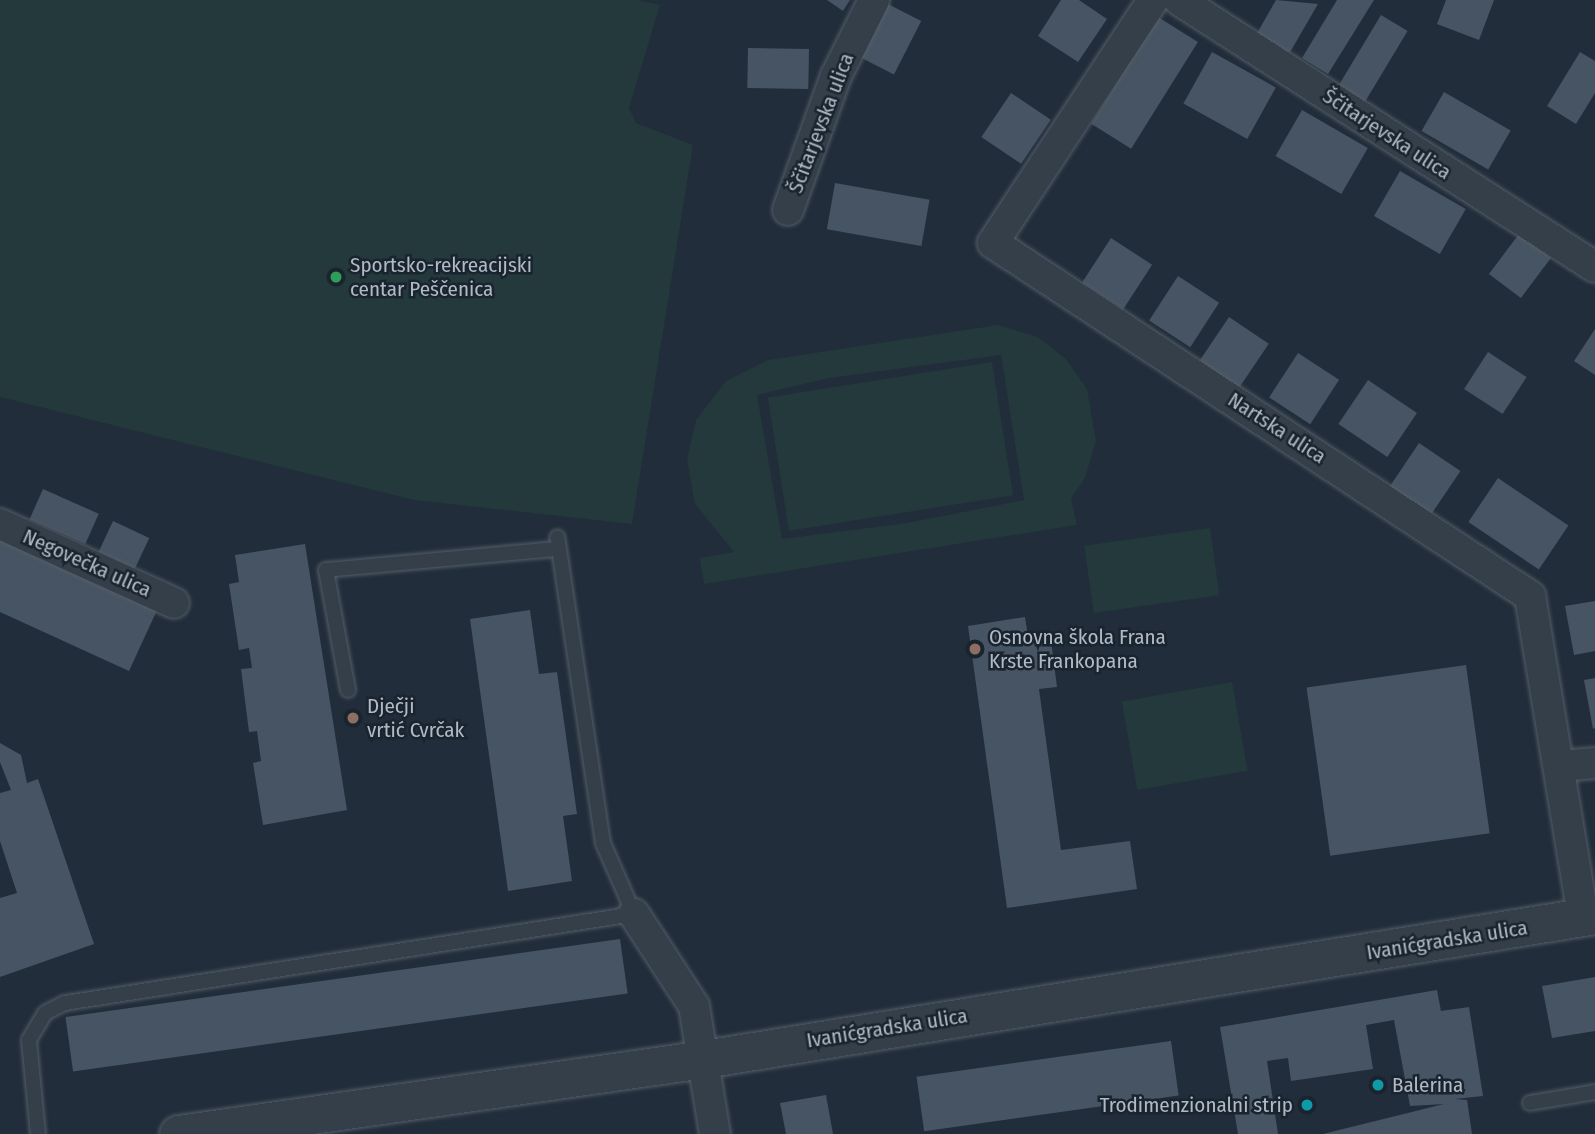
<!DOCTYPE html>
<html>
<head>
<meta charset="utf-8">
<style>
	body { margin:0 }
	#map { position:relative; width:1595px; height:1134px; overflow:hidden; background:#212d3a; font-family:"Fira Sans Condensed",sans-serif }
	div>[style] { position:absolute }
	.green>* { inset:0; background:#23393b; transform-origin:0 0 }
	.building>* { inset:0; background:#475463; transform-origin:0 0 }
	.roads { filter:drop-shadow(0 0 2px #535d68) drop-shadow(0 0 2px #535d68) }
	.service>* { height:14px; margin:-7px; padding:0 7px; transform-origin:7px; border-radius:7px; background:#353f4a }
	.minor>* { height:30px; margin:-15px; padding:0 15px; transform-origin:15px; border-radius:15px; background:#353f4a }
	.tertiary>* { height:37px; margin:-18.5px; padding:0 18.5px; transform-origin:18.5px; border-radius:18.5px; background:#353f4a }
	.dots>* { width:19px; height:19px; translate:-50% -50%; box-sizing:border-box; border:4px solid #1a242f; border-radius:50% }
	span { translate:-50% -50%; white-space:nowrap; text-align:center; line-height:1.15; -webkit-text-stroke:5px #1a242f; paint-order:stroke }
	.street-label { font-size:21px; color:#b0bac6 }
	.poi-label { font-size:21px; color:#b0bac6 }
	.left { translate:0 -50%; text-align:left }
	.right { translate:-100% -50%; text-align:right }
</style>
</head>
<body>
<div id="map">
	<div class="green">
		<div style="clip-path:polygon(0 0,638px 0,660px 5px,629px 108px,636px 123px,693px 145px,632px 524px,414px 500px,0 397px)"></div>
		<div style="clip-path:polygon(evenodd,998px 325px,1038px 337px,1066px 359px,1087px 389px,1096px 441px,1085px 478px,1071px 498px,1077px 525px,704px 584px,700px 558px,734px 552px,695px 504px,687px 459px,696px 420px,726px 381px,768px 360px,998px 325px,1001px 355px,1024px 500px,907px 523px,782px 539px,757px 395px,829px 378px,1001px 355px)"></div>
		<div style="left:992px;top:362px;width:135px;height:227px;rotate:81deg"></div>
		<div style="left:1210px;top:528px;width:68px;height:127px;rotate:82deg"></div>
		<div style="left:1232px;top:682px;width:90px;height:112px;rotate:80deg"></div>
	</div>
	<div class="building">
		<div style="clip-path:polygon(827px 0,850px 0,843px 11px)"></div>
		<div style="clip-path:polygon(1061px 0,1079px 0,1107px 19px,1078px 62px,1038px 36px)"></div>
		<div style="clip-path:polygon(1276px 0,1318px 4px,1289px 54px,1256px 35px)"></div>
		<div style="clip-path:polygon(1337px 0,1374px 0,1328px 74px,1302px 58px)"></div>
		<div style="clip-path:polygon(1446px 0,1494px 0,1479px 40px,1437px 24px)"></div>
		<div style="left:882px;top:1px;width:44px;height:60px;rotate:27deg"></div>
		<div style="left:1381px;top:15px;width:31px;height:85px;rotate:31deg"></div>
		<div style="left:1158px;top:17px;width:47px;height:126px;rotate:32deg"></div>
		<div style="left:748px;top:48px;width:61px;height:40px;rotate:1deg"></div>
		<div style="left:1212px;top:52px;width:73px;height:59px;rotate:29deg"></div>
		<div style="clip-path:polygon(1580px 52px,1595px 61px,1595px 93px,1576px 124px,1547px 106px)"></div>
		<div style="left:1444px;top:92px;width:77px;height:45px;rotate:30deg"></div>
		<div style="left:1011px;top:93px;width:48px;height:53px;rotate:34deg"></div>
		<div style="left:1302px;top:110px;width:76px;height:53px;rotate:30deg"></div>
		<div style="left:1400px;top:171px;width:76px;height:52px;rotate:30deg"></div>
		<div style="left:835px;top:183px;width:96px;height:47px;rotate:10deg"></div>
		<div style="left:1519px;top:234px;width:40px;height:50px;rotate:37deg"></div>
		<div style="left:1111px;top:238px;width:49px;height:53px;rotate:33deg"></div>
		<div style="left:1178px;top:276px;width:49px;height:53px;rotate:33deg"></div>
		<div style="left:1229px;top:317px;width:48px;height:53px;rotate:34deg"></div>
		<div style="clip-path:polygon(1595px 329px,1595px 375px,1574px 361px)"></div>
		<div style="left:1488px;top:352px;width:46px;height:44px;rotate:33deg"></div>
		<div style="left:1298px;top:353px;width:49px;height:53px;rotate:33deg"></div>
		<div style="left:1368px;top:380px;width:59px;height:53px;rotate:34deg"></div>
		<div style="left:1419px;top:443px;width:50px;height:53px;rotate:34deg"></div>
		<div style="left:1498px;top:478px;width:85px;height:53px;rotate:34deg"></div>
		<div style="left:43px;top:489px;width:61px;height:33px;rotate:24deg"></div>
		<div style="left:113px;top:521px;width:40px;height:34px;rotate:25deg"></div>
		<div style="clip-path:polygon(0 536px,158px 608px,129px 671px,0 612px)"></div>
		<div style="clip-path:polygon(305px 544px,347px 810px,263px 825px,253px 763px,261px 761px,257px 731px,249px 732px,241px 669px,252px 668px,249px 648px,239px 650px,229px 584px,239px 582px,235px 555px)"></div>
		<div style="clip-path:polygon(1595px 601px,1595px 651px,1574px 655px,1565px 606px)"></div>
		<div style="clip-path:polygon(530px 610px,539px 674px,557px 672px,577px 814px,563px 816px,572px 881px,508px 891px,470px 619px)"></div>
		<div style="clip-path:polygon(1025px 617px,1028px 636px,1050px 633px,1057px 687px,1039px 689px,1061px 850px,1130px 841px,1137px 889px,1007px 908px,968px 626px)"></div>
		<div style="left:1466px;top:665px;width:170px;height:161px;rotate:82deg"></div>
		<div style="clip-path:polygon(1595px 678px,1595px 728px,1593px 729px,1584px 680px)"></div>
		<div style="clip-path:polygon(0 743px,21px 755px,27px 783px,38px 779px,94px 944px,0 977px,0 898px,17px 893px,0 841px,0 793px,11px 790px,0 762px)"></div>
		<div style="left:620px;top:939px;width:55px;height:560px;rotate:82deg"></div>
		<div style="clip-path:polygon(1595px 977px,1595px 1031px,1552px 1038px,1542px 986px)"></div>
		<div style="clip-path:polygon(1437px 990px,1441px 1011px,1469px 1007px,1483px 1096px,1455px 1099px,1467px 1100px,1472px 1134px,1323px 1134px,1444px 1104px,1410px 1106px,1394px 1020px,1366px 1025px,1373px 1069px,1291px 1081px,1288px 1058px,1267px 1061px,1278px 1134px,1238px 1134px,1220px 1027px)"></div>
		<div style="left:1171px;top:1041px;width:55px;height:257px;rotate:82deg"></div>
		<div style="clip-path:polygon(826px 1095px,833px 1134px,786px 1134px,780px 1103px)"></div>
	</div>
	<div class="roads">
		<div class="service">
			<div style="left:348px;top:690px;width:122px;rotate:-100.4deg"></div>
			<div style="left:326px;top:570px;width:232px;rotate:-5.2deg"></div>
			<div style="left:1530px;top:1103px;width:66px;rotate:-9.6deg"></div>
			<div style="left:38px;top:1134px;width:94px;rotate:-95.5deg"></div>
			<div style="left:29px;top:1040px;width:31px;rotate:-59deg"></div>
			<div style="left:45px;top:1013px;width:22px;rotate:-27deg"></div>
			<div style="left:65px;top:1003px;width:576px;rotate:-8.89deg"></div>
			<div style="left:634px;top:914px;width:77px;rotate:-113.6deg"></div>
			<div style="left:603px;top:843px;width:309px;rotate:-98.5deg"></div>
		</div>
		<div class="minor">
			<div style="left:1153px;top:0;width:291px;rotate:123.4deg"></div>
			<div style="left:993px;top:243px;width:643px;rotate:33.32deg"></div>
			<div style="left:1530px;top:596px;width:325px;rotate:80.6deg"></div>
			<div style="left:1179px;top:0;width:494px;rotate:32.7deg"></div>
			<div style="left:788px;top:210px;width:142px;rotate:-70.3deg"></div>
			<div style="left:836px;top:76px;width:85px;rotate:-63.4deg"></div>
			<div style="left:0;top:524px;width:191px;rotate:24.4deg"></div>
			<div style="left:1561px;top:766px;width:34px;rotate:-5deg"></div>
			<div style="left:634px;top:914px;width:110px;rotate:56.9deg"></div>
			<div style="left:694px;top:1006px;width:130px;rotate:80.7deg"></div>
		</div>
		<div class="tertiary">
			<div style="left:178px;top:1134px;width:531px;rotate:-8.11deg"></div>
			<div style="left:704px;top:1059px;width:903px;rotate:-9.18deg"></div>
		</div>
	</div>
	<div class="dots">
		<div style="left:336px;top:277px;background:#2e9e5b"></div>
		<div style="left:975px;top:649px;background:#8d6e63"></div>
		<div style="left:353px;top:718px;background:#8d6e63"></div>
		<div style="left:1378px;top:1085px;background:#0f9aa8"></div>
		<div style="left:1307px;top:1105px;background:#0f9aa8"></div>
	</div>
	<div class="street-label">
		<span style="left:821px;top:123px;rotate:-69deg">Ščitarjevska ulica</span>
		<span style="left:1387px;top:134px;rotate:33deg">Ščitarjevska ulica</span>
		<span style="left:1277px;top:428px;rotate:33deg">Nartska ulica</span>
		<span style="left:87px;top:563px;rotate:24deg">Negovečka ulica</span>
		<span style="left:1447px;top:940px;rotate:-9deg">Ivanićgradska ulica</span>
		<span style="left:887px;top:1028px;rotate:-9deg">Ivanićgradska ulica</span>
	</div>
	<div class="poi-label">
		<span class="left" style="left:350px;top:277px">Sportsko-rekreacijski<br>centar Peščenica</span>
		<span class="left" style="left:989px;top:649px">Osnovna škola Frana<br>Krste Frankopana</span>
		<span class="left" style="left:367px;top:718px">Dječji<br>vrtić Cvrčak</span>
		<span class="left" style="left:1392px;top:1085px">Balerina</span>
		<span class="right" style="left:1293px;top:1105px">Trodimenzionalni strip</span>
	</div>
</div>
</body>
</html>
